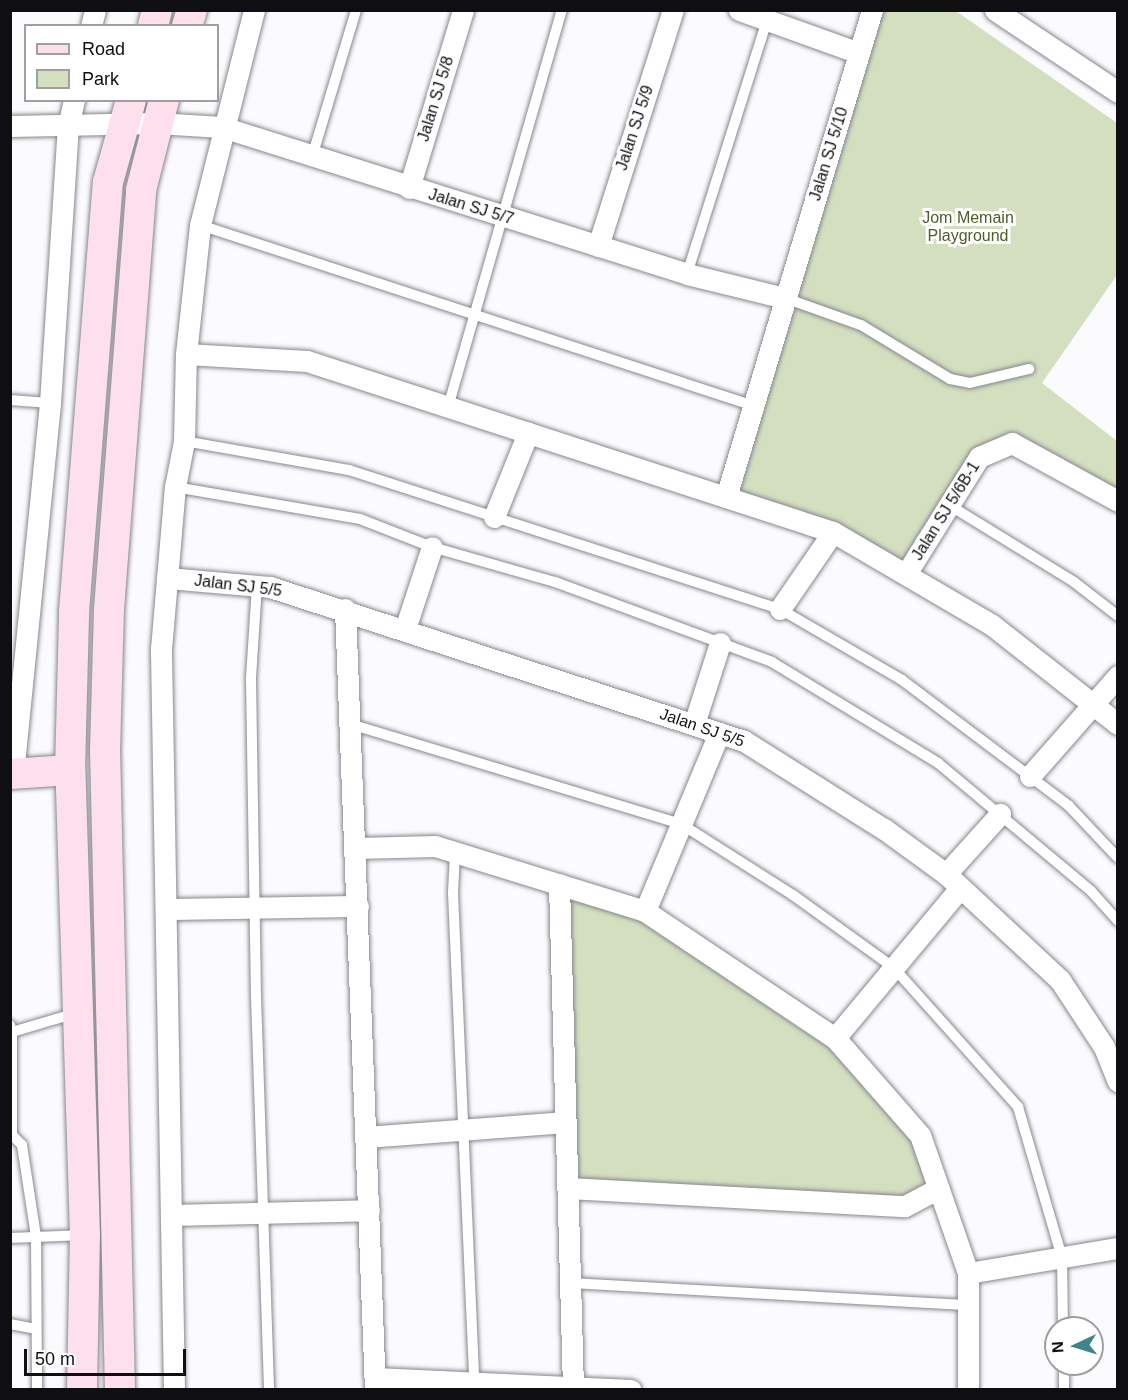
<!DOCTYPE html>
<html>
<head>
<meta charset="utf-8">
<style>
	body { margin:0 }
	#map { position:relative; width:1128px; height:1400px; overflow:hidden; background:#fbfbfe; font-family:Helvetica,sans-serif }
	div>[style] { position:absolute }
	.green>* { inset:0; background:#d4dfc0 }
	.roads { filter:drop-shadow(0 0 2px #86878e) drop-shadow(0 0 2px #86878e) }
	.lane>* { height:10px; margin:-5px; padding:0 5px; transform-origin:5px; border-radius:5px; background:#fff }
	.street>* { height:21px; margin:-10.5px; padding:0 10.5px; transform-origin:10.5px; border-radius:10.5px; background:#fff }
	.secondary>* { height:30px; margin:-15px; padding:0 15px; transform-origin:15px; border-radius:15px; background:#fee0ed }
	span { translate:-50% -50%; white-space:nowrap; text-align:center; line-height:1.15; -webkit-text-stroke:6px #fff; paint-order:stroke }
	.street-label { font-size:16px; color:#0f0f12 }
	.park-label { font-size:16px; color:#4e5d2a }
	.frame { position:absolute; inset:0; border:12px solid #0f0f12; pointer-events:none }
	.legend { position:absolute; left:24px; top:24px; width:195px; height:78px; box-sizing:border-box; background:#fff; border:2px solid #9f9fa0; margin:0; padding:8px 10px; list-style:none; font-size:18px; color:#0f0f12 }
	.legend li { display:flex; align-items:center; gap:12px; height:30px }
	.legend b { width:30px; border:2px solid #9f9fa0 }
	.north { position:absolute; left:1044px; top:1316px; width:60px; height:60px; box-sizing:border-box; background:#fff; border:2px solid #9f9fa0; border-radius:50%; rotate:266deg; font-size:16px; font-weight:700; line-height:24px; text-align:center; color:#0f0f12 }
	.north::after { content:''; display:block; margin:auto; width:21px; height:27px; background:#3d858b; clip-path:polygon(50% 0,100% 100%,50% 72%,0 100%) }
	.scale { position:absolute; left:24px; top:1349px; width:162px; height:27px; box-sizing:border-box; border:3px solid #0f0f12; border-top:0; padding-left:8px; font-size:18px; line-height:21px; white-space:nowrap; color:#0f0f12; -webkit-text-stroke:4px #fff; paint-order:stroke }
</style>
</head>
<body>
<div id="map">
	<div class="green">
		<div style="clip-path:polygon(876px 11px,956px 11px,1117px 123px,1117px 275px,1042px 383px,1117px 441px,1117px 496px,1013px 439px,976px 455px,906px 569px,732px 493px)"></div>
		<div style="clip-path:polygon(562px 889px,644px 913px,834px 1041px,918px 1136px,934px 1186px,904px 1203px,571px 1185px)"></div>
	</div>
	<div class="roads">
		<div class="lane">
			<div style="left:312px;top:157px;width:153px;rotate:-73.3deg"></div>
			<div style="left:200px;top:225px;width:583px;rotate:18.09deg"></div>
			<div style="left:687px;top:274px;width:269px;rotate:-72.5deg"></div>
			<div style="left:785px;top:298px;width:81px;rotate:19.6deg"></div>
			<div style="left:861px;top:325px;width:104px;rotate:31.2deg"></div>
			<div style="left:950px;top:379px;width:20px;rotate:11deg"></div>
			<div style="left:970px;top:383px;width:61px;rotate:-13.3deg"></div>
			<div style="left:10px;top:400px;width:40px;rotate:4.3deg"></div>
			<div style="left:448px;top:407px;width:413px;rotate:-74deg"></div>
			<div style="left:184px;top:441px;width:168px;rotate:10deg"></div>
			<div style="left:349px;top:470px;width:453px;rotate:17.9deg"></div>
			<div style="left:780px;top:609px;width:141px;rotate:30.2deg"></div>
			<div style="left:902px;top:680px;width:209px;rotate:37deg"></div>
			<div style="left:1069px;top:806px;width:71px;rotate:46.7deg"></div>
			<div style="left:175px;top:487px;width:188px;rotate:9.8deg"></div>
			<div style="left:360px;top:519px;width:77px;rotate:21.3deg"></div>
			<div style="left:432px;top:547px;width:128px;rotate:15.9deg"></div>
			<div style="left:555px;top:582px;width:231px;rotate:20.2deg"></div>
			<div style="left:772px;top:662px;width:194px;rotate:31.3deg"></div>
			<div style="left:938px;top:763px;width:199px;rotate:39.9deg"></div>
			<div style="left:1091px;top:891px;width:40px;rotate:48deg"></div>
			<div style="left:949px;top:505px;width:147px;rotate:31.6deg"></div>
			<div style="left:1074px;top:582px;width:56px;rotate:37.7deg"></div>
			<div style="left:257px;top:585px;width:94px;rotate:93.7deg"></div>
			<div style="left:251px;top:679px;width:317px;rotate:89.1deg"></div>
			<div style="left:256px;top:996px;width:394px;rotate:88.1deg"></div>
			<div style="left:350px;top:724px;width:346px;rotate:16.8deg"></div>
			<div style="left:681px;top:824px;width:133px;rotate:32.4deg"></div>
			<div style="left:793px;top:895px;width:123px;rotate:35.8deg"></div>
			<div style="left:893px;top:967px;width:188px;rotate:48.2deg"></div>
			<div style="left:1018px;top:1107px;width:156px;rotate:73.7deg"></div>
			<div style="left:1062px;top:1257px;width:71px;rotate:89.2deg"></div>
			<div style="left:455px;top:853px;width:40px;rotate:92.9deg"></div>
			<div style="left:453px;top:893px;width:490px;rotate:87.5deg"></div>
			<div style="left:10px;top:1025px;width:7px;rotate:74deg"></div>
			<div style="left:12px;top:1032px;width:67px;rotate:-16.5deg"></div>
			<div style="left:10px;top:1133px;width:17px;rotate:45deg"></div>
			<div style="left:22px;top:1145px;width:93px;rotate:81.3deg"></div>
			<div style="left:36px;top:1237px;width:153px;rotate:89.6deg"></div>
			<div style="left:12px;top:1133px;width:101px;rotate:-90deg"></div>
			<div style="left:10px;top:1238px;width:75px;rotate:-2.3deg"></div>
			<div style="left:571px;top:1283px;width:398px;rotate:3.2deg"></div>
			<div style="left:10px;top:1324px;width:26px;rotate:11deg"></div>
			<div style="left:1064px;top:1364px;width:26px;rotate:90deg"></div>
		</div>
		<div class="street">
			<div style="left:739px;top:10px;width:127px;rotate:19.7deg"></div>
			<div style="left:995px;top:10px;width:148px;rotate:33.7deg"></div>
			<div style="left:91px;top:26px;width:16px;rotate:-76deg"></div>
			<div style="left:10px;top:126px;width:147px;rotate:-1.2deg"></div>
			<div style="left:157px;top:123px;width:65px;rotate:3.5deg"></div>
			<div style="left:222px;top:127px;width:488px;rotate:17.5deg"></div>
			<div style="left:687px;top:274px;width:101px;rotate:13.8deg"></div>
			<div style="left:409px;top:188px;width:186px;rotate:-73.1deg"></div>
			<div style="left:598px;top:246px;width:248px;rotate:-72.4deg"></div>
			<div style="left:186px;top:354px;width:121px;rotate:3.3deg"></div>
			<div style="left:307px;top:361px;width:553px;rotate:18.01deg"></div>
			<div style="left:833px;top:532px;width:184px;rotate:30.3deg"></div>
			<div style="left:992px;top:625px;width:160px;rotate:38.2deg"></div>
			<div style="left:726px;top:497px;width:508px;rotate:-73.31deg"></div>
			<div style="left:494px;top:517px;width:91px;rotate:-68deg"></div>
			<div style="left:906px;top:574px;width:138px;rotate:-58deg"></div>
			<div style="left:979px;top:457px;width:36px;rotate:-23deg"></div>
			<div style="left:1012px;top:443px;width:121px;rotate:28.7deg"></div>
			<div style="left:167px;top:578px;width:103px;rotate:5deg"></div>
			<div style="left:270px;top:587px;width:498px;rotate:18deg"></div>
			<div style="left:744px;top:741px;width:165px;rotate:32.2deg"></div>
			<div style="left:884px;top:829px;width:77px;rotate:36deg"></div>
			<div style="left:946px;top:874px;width:156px;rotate:42.9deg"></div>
			<div style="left:1060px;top:980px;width:80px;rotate:56.7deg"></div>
			<div style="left:1104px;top:1047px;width:37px;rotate:68deg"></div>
			<div style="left:345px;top:609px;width:782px;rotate:87.8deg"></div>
			<div style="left:780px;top:609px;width:93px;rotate:-55.5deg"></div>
			<div style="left:405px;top:629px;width:86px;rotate:-71.8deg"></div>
			<div style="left:694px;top:724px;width:85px;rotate:-72.2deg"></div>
			<div style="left:13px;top:774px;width:373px;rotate:-84.3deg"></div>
			<div style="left:50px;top:403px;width:278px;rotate:-86.3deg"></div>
			<div style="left:68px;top:126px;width:27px;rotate:-77deg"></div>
			<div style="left:1030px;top:776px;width:133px;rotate:-48.7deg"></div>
			<div style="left:356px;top:848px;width:79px;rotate:-1.5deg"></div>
			<div style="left:435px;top:846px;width:220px;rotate:17.2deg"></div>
			<div style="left:645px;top:911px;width:229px;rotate:33.8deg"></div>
			<div style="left:835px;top:1038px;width:129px;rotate:48.8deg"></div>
			<div style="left:920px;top:1135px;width:146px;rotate:70.8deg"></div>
			<div style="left:968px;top:1273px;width:117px;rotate:90deg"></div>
			<div style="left:946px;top:874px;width:81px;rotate:-48deg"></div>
			<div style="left:559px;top:884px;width:503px;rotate:88.41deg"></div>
			<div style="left:167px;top:909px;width:191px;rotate:-0.9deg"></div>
			<div style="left:645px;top:911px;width:193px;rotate:-67.4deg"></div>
			<div style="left:835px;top:1038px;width:195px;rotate:-50.2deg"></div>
			<div style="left:366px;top:1137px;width:200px;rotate:-4.3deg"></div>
			<div style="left:568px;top:1188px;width:337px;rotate:3.1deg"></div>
			<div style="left:905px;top:1206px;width:38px;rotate:-28deg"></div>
			<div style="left:171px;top:1215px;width:198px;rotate:-1.4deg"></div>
			<div style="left:968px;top:1273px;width:152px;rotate:-9.5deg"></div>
			<div style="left:375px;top:1378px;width:256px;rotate:2.7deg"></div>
			<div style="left:174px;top:1390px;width:741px;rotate:-91.01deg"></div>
			<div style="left:161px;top:649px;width:163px;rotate:-85.1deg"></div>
			<div style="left:175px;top:487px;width:47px;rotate:-78.9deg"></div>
			<div style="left:184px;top:441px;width:87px;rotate:-88.7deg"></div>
			<div style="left:186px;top:354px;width:130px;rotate:-83.8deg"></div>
			<div style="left:200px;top:225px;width:222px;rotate:-75.9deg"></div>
		</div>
		<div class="secondary">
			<div style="left:153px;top:26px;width:16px;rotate:-76deg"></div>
			<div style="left:187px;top:26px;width:17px;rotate:-73deg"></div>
			<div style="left:10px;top:774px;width:60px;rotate:-3.8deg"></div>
			<div style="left:82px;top:1390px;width:155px;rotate:-88.9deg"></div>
			<div style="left:85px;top:1235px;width:465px;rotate:-91.8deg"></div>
			<div style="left:70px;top:770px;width:158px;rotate:-88.5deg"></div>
			<div style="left:74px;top:612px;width:431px;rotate:-85.5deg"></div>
			<div style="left:108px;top:182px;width:85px;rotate:-74.3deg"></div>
			<div style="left:120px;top:1390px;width:639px;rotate:-91.34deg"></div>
			<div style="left:105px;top:751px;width:142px;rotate:-88.4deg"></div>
			<div style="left:109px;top:609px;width:420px;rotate:-85.6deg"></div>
			<div style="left:141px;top:190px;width:93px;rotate:-75.7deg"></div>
		</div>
	</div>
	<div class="street-label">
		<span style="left:436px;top:99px;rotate:-73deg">Jalan SJ 5/8</span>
		<span style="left:635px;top:128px;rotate:-72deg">Jalan SJ 5/9</span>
		<span style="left:829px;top:154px;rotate:-73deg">Jalan SJ 5/10</span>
		<span style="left:471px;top:207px;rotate:17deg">Jalan SJ 5/7</span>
		<span style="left:946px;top:511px;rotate:-58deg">Jalan SJ 5/6B-1</span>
		<span style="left:238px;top:586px;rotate:7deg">Jalan SJ 5/5</span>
		<span style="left:702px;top:728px;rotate:19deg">Jalan SJ 5/5</span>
	</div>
	<div class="park-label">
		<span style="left:968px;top:227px">Jom Memain<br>Playground</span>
	</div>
	<div class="frame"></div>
	<ul class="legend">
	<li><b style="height:8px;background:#fee0ed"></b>Road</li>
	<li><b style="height:16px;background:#d4dfc0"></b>Park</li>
	</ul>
	<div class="north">N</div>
	<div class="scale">50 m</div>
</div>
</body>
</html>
